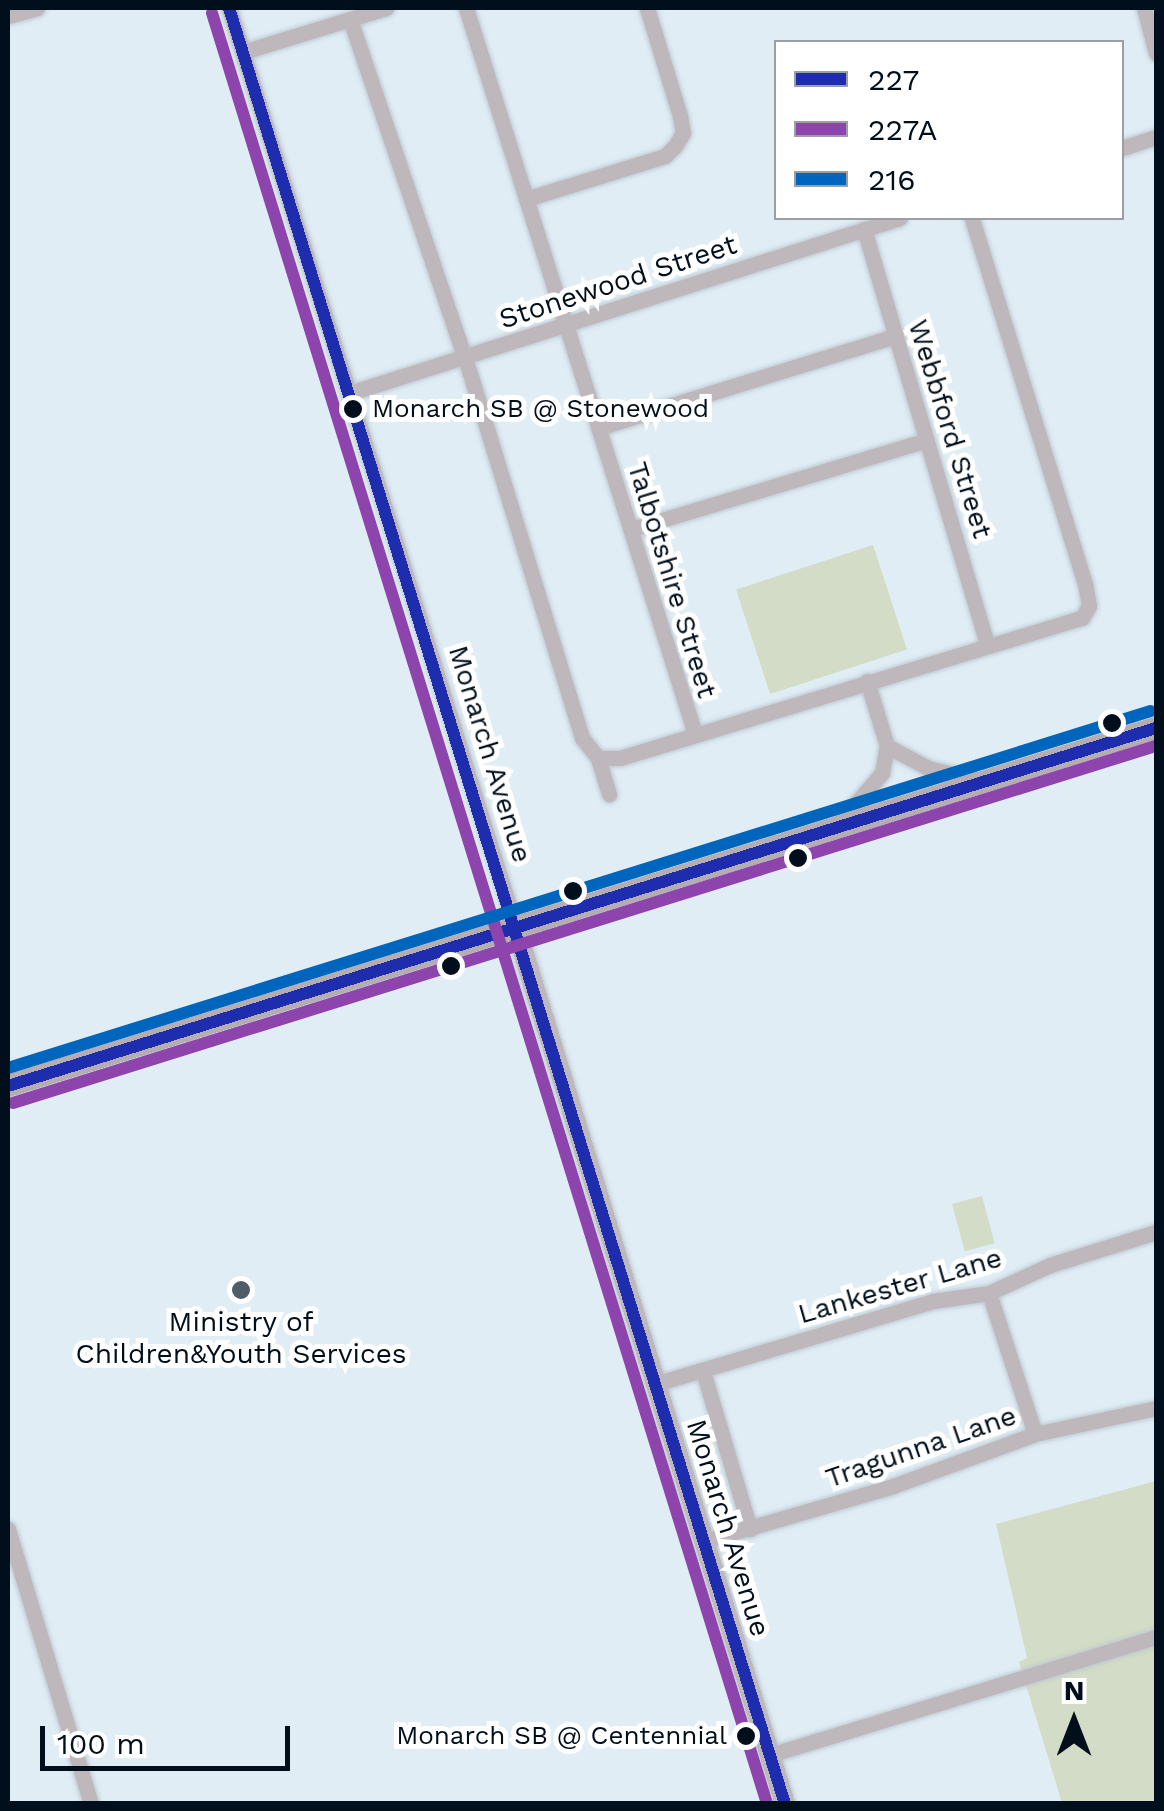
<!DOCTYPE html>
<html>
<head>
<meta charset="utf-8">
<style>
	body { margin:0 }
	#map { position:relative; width:1164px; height:1811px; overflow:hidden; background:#e0edf5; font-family:"Work Sans",sans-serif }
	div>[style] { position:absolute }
	.green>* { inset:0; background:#d3dcc6; transform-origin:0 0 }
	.roads { filter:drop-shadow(0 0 2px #bec9d0) drop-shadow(0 0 2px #bec9d0) }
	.minor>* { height:15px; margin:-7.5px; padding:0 7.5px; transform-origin:7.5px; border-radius:7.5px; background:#beb7bc }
	.tertiary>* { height:20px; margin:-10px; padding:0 10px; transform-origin:10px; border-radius:10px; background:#beb7bc }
	.secondary>* { height:22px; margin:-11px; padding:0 11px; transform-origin:11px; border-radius:11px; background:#b5adb2 }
	.bus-1>* { height:12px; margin:-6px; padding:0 6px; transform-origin:6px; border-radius:6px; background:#1e2dae }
	.bus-2>* { height:12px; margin:-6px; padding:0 6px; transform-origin:6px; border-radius:6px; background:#8e44ad }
	.bus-3>* { height:12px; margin:-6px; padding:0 6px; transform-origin:6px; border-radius:6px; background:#0065bd }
	.dots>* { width:28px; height:28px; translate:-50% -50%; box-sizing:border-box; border:5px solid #fff; border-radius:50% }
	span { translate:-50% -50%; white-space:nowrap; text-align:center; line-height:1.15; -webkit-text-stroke:10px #fff; paint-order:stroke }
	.bus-label { font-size:26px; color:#000f1b }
	.left { translate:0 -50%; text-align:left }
	.right { translate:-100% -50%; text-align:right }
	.street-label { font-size:28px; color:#000f1b }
	.poi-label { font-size:28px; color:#000f1b }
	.frame { position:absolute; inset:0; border:10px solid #000f1b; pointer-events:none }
	.legend { position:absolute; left:774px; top:40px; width:350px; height:180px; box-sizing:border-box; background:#fff; border:2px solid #999fa4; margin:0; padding:12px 18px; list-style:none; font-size:30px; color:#000f1b }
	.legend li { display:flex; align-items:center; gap:20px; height:50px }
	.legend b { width:50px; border:2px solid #999fa4 }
	.north { position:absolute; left:1024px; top:1671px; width:100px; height:100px; -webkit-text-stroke:8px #fff; paint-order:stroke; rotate:0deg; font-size:28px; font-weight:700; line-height:40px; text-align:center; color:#000f1b }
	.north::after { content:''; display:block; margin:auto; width:35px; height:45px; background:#000f1b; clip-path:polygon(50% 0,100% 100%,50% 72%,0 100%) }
	.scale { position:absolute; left:40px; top:1726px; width:250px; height:45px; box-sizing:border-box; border:5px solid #000f1b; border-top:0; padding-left:12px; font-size:30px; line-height:35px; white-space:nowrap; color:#000f1b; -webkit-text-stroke:8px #fff; paint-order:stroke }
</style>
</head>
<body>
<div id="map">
	<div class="green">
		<div style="left:873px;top:545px;width:110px;height:144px;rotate:72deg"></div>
		<div style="left:982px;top:1196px;width:49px;height:31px;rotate:75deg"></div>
		<div style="clip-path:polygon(1156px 1481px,1156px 1803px,1062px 1803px,1019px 1662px,1027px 1658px,996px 1524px)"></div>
	</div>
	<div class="roads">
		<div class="minor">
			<div style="left:229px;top:8px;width:964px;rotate:72.67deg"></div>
			<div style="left:466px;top:8px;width:761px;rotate:72.49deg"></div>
			<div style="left:1144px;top:8px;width:47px;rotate:75.1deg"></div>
			<div style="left:8px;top:16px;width:30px;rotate:-15deg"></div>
			<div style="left:350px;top:19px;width:381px;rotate:71.3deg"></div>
			<div style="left:472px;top:380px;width:375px;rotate:72.9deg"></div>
			<div style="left:582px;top:738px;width:26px;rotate:51deg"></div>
			<div style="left:598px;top:758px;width:22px"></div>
			<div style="left:620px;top:758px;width:483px;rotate:-16.9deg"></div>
			<div style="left:1082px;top:618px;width:14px;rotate:-60deg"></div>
			<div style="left:1089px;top:606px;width:22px;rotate:-100deg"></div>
			<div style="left:1085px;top:584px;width:383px;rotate:-107.2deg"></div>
			<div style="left:243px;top:52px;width:150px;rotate:-17.1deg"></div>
			<div style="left:1122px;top:148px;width:36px;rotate:-18deg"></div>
			<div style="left:526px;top:199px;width:145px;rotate:-17.2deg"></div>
			<div style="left:665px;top:156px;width:14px;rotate:-45deg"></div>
			<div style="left:675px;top:146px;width:15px;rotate:-58deg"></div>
			<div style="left:683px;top:133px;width:17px;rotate:-100deg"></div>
			<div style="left:680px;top:116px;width:113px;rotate:-107deg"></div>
			<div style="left:864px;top:229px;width:432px;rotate:73.5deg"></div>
			<div style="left:350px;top:393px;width:577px;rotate:-17.65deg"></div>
			<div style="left:598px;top:428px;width:311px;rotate:-17.2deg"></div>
			<div style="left:632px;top:529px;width:308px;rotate:-16.8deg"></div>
			<div style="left:887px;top:746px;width:47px;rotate:28.2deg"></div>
			<div style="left:928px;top:768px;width:55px;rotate:13.8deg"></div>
			<div style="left:598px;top:758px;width:38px;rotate:73deg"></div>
			<div style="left:840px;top:822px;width:65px;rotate:-49.4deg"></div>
			<div style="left:882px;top:773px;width:27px;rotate:-80deg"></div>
			<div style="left:887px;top:746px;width:68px;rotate:-107.1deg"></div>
			<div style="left:989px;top:1293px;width:148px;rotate:71.9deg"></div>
			<div style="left:703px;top:1371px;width:165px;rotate:73.4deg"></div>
			<div style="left:655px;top:1384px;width:290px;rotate:-16.6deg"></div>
			<div style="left:933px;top:1301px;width:57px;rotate:-8.1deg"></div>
			<div style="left:989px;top:1293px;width:67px;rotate:-24.7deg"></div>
			<div style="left:1050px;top:1265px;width:111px;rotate:-17.3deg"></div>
			<div style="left:8px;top:1529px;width:287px;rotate:73.2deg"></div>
			<div style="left:704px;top:1541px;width:197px;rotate:-16.2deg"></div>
			<div style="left:893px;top:1486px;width:151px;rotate:-20.1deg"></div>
			<div style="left:1035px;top:1434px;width:124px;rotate:-12.1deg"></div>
			<div style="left:770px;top:1755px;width:404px;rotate:-17deg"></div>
		</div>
		<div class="tertiary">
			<div style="left:516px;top:928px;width:916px;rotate:72.93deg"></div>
		</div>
		<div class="secondary">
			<div style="left:8px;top:1086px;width:1203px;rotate:-17.32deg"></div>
		</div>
	</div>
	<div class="bus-1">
		<div style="left:229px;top:8px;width:1880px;rotate:72.8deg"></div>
		<div style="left:8px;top:1086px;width:1203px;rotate:-17.32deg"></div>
	</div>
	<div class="bus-2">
		<div style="left:212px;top:13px;width:1875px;rotate:72.78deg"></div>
		<div style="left:13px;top:1103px;width:1197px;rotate:-17.35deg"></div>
	</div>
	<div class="bus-3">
		<div style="left:8px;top:1068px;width:1197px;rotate:-17.35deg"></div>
	</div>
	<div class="dots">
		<div style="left:353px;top:409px;background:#000f1b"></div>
		<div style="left:1112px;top:723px;background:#000f1b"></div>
		<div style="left:798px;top:858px;background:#000f1b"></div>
		<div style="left:573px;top:891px;background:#000f1b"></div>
		<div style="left:451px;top:966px;background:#000f1b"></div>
		<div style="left:241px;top:1290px;background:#4e5d67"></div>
		<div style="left:746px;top:1736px;background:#000f1b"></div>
	</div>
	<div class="bus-label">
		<span class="left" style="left:372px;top:409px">Monarch SB @ Stonewood</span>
		<span class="right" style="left:727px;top:1736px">Monarch SB @ Centennial</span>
	</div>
	<div class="street-label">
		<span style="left:618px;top:282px;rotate:-18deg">Stonewood Street</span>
		<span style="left:950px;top:429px;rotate:73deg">Webbford Street</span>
		<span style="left:672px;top:580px;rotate:73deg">Talbotshire Street</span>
		<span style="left:490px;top:754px;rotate:73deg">Monarch Avenue</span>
		<span style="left:900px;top:1286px;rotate:-16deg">Lankester Lane</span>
		<span style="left:921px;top:1447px;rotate:-19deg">Tragunna Lane</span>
		<span style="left:728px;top:1528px;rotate:73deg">Monarch Avenue</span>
	</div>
	<div class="poi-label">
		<span style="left:241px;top:1338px">Ministry of<br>Children&amp;Youth Services</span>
	</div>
	<div class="frame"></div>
	<ul class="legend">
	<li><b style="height:12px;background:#1e2dae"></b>227</li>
	<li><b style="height:12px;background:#8e44ad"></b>227A</li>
	<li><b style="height:12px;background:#0065bd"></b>216</li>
	</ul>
	<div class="north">N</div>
	<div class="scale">100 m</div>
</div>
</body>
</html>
